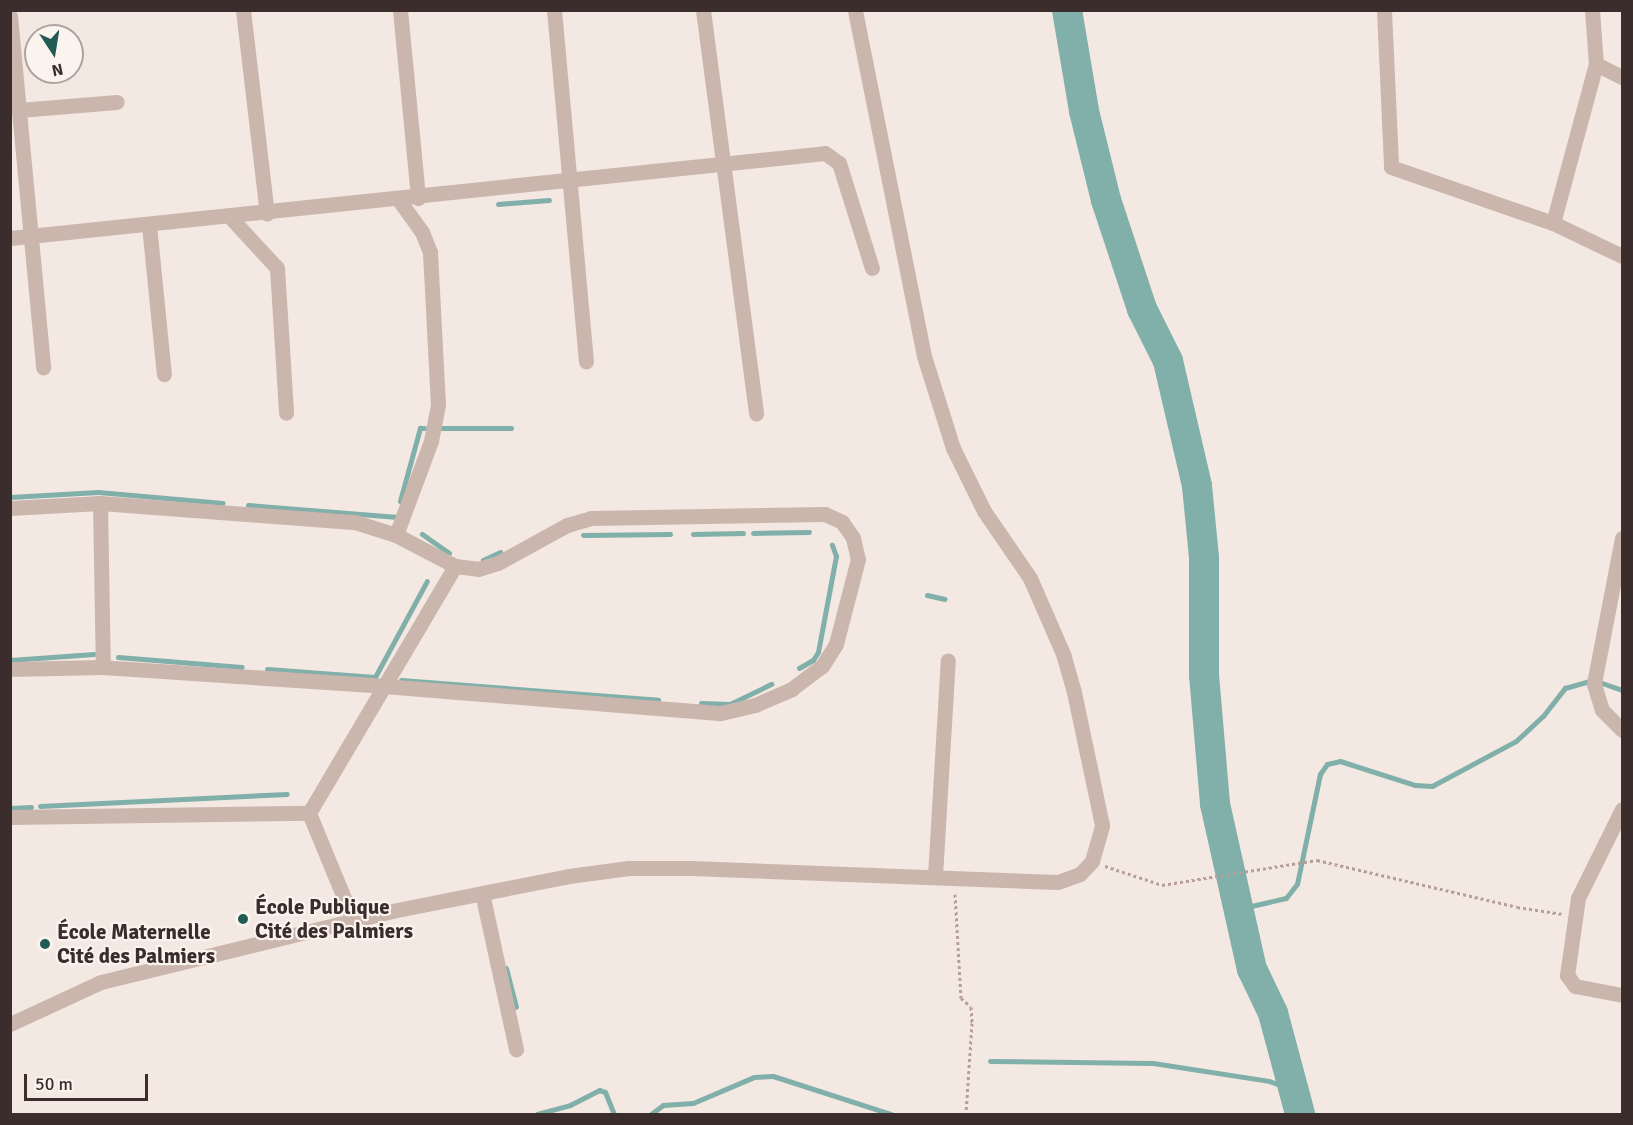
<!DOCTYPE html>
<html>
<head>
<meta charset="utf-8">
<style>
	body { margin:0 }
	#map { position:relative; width:1633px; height:1125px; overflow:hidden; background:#f3e8e2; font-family:Signika,sans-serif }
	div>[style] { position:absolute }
	.stream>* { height:5px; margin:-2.5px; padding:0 2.5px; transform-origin:2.5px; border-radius:2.5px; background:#81afa9 }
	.river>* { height:30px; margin:-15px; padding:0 15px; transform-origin:15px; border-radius:15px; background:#81afa9 }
	.path>* { height:3px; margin-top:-1.5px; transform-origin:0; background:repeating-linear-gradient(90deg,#b79f97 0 3px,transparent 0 6px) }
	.minor>* { height:15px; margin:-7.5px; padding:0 7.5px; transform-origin:7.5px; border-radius:7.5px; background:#cbb6ad }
	.dots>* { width:16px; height:16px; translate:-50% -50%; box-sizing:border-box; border:3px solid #faf3ee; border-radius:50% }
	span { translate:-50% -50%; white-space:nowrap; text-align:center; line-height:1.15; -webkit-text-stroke:4.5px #faf3ee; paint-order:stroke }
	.poi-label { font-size:21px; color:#3a2d2c; font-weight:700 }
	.left { translate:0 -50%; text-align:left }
	.frame { position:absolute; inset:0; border:12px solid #3a2d2c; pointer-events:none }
	.north { position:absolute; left:24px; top:24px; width:60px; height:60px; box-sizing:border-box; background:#faf3ee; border:2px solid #ada4a0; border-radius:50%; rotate:168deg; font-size:16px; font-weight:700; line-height:24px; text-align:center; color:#3a2d2c }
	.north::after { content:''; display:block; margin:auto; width:21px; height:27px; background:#225b54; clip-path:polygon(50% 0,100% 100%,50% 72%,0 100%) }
	.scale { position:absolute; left:24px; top:1074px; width:124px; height:27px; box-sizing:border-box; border:3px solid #3a2d2c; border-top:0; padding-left:8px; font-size:18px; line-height:21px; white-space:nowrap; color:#3a2d2c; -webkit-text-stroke:4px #faf3ee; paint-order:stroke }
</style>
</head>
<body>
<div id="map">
	<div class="stream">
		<div style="left:498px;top:204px;width:51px;rotate:-4.5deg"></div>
		<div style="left:435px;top:428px;width:76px"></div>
		<div style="left:10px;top:497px;width:88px;rotate:-3.3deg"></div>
		<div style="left:98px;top:492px;width:125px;rotate:5deg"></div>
		<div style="left:400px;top:501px;width:76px;rotate:-74.7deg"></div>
		<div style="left:420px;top:428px;width:4px"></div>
		<div style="left:248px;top:505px;width:150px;rotate:4.6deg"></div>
		<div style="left:753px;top:533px;width:56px;rotate:-1deg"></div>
		<div style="left:422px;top:534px;width:33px;rotate:35deg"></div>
		<div style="left:693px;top:534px;width:50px;rotate:-1.1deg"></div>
		<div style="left:583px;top:535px;width:87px;rotate:-0.7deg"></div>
		<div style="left:483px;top:560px;width:19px;rotate:-25deg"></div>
		<div style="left:927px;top:595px;width:18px;rotate:13deg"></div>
		<div style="left:118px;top:657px;width:124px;rotate:4.6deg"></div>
		<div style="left:10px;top:660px;width:84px;rotate:-4.1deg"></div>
		<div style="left:799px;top:668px;width:16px;rotate:-30deg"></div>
		<div style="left:813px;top:660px;width:9px;rotate:-58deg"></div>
		<div style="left:818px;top:652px;width:98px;rotate:-79.4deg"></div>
		<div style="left:836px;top:556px;width:12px;rotate:-110deg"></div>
		<div style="left:267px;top:669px;width:108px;rotate:4.2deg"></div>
		<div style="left:375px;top:677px;width:109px;rotate:-61.6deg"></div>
		<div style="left:401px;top:680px;width:258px;rotate:4.4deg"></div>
		<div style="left:1599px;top:682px;width:24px;rotate:19deg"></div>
		<div style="left:701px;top:703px;width:29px;rotate:2deg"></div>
		<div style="left:730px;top:704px;width:46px;rotate:-26deg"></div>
		<div style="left:40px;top:806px;width:247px;rotate:-2.8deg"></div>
		<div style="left:10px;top:808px;width:21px;rotate:-3deg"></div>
		<div style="left:1238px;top:909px;width:49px;rotate:-12.9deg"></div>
		<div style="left:1286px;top:898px;width:18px;rotate:-52deg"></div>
		<div style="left:1297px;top:884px;width:112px;rotate:-78.2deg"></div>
		<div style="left:1320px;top:774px;width:12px;rotate:-55deg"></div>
		<div style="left:1327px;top:764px;width:13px;rotate:-13deg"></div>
		<div style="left:1340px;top:761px;width:79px;rotate:17.7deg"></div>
		<div style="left:1415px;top:785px;width:17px;rotate:3deg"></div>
		<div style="left:1432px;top:786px;width:95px;rotate:-28.2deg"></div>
		<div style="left:1516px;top:741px;width:37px;rotate:-43deg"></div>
		<div style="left:1543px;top:716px;width:36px;rotate:-52deg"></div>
		<div style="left:1565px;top:688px;width:25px;rotate:-16deg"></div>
		<div style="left:506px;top:968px;width:40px;rotate:75.6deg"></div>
		<div style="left:990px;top:1061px;width:163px;rotate:0.7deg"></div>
		<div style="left:1153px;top:1063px;width:117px;rotate:8.8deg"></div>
		<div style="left:1269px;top:1081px;width:29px;rotate:20deg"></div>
		<div style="left:537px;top:1114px;width:34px;rotate:-15deg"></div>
		<div style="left:570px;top:1105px;width:33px;rotate:-27deg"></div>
		<div style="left:599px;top:1090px;width:6px;rotate:18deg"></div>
		<div style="left:605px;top:1092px;width:24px;rotate:68deg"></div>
		<div style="left:651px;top:1114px;width:15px;rotate:-37deg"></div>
		<div style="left:663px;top:1105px;width:30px;rotate:-4deg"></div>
		<div style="left:693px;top:1103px;width:66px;rotate:-23.1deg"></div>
		<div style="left:754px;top:1077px;width:19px;rotate:-3deg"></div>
		<div style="left:773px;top:1076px;width:124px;rotate:17.9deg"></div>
	</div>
	<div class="river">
		<div style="left:1067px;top:10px;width:102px;rotate:80.4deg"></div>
		<div style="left:1084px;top:111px;width:92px;rotate:76.1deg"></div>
		<div style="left:1106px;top:200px;width:115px;rotate:71.7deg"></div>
		<div style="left:1142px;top:309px;width:58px;rotate:63.4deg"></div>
		<div style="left:1168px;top:361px;width:128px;rotate:76.9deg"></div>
		<div style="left:1197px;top:486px;width:72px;rotate:84.4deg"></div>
		<div style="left:1204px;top:558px;width:117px;rotate:90deg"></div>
		<div style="left:1204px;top:675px;width:129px;rotate:85.1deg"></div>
		<div style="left:1215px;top:804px;width:169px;rotate:77.4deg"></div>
		<div style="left:1252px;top:969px;width:49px;rotate:64.5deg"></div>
		<div style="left:1273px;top:1013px;width:105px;rotate:75deg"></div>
	</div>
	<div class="path">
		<div style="left:1105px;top:866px;width:60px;rotate:18.4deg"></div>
		<div style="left:1162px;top:885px;width:157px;rotate:-9.2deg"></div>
		<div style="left:1317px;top:860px;width:205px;rotate:13.2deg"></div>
		<div style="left:1517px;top:907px;width:46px;rotate:8.8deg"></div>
		<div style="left:955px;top:894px;width:104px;rotate:86.7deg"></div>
		<div style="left:961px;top:998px;width:13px;rotate:42deg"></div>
		<div style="left:971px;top:1007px;width:16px;rotate:86deg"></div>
		<div style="left:972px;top:1023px;width:91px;rotate:93.8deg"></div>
	</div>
	<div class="minor">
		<div style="left:243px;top:10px;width:205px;rotate:83.3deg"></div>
		<div style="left:400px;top:10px;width:189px;rotate:84.5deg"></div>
		<div style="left:554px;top:10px;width:353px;rotate:84.8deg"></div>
		<div style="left:703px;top:10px;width:407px;rotate:82.5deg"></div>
		<div style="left:1384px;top:10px;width:157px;rotate:87.4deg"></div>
		<div style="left:1391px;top:167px;width:171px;rotate:19.1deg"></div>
		<div style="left:1553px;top:223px;width:76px;rotate:25.6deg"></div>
		<div style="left:1592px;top:10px;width:54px;rotate:85.8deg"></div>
		<div style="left:1596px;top:64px;width:29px;rotate:27deg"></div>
		<div style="left:10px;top:16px;width:353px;rotate:84.6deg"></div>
		<div style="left:19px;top:110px;width:98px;rotate:-4.7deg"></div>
		<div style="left:230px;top:217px;width:69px;rotate:47.3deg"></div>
		<div style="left:277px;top:268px;width:145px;rotate:86.4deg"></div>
		<div style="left:1553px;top:223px;width:165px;rotate:-74.9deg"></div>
		<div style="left:149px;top:225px;width:150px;rotate:84.3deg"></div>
		<div style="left:10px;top:238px;width:819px;rotate:-5.95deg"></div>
		<div style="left:825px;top:153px;width:17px;rotate:36deg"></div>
		<div style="left:839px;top:163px;width:110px;rotate:72.6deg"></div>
		<div style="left:100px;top:503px;width:164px;rotate:89deg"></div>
		<div style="left:10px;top:508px;width:90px;rotate:-3.2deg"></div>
		<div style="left:100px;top:503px;width:256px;rotate:4.3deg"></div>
		<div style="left:355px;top:522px;width:43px;rotate:17.6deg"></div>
		<div style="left:396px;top:535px;width:67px;rotate:27.7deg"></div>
		<div style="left:455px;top:566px;width:23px;rotate:7deg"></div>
		<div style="left:478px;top:569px;width:21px;rotate:-17deg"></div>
		<div style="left:498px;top:563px;width:79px;rotate:-28.8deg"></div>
		<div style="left:567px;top:525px;width:25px;rotate:-16deg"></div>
		<div style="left:591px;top:518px;width:234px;rotate:-1deg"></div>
		<div style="left:825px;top:514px;width:19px;rotate:25deg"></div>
		<div style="left:842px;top:522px;width:19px;rotate:55deg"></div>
		<div style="left:853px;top:538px;width:22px;rotate:77deg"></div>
		<div style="left:858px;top:559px;width:88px;rotate:104.5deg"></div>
		<div style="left:836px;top:644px;width:26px;rotate:122deg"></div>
		<div style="left:822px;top:666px;width:38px;rotate:143deg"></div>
		<div style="left:792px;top:689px;width:40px;rotate:156.6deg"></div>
		<div style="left:755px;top:705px;width:37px;rotate:167deg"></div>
		<div style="left:719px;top:713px;width:333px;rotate:-175.4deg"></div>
		<div style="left:387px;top:686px;width:285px;rotate:-176.2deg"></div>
		<div style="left:103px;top:667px;width:93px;rotate:178.8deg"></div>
		<div style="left:396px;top:535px;width:100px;rotate:-69.6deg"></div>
		<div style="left:431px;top:441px;width:37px;rotate:-79deg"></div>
		<div style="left:438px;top:405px;width:153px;rotate:-93deg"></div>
		<div style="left:430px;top:252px;width:22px;rotate:-112deg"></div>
		<div style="left:422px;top:232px;width:39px;rotate:-126deg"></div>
		<div style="left:1622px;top:538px;width:149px;rotate:100.9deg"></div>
		<div style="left:1594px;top:684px;width:27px;rotate:73deg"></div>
		<div style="left:1602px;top:710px;width:28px;rotate:45deg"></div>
		<div style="left:1622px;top:809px;width:99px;rotate:116.3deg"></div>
		<div style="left:1578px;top:898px;width:78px;rotate:98.1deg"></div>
		<div style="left:1567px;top:975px;width:14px;rotate:54deg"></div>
		<div style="left:1575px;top:986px;width:48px;rotate:10.8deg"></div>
		<div style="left:309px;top:813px;width:116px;rotate:67.6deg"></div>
		<div style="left:10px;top:817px;width:299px;rotate:-0.8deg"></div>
		<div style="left:309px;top:813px;width:287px;rotate:-59.4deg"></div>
		<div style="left:935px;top:876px;width:216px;rotate:-86.6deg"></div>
		<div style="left:482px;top:893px;width:160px;rotate:77.7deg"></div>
		<div style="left:10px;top:1024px;width:100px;rotate:-24.8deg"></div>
		<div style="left:101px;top:982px;width:300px;rotate:-13.7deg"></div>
		<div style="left:392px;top:911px;width:180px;rotate:-11.2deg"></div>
		<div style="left:569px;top:876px;width:60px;rotate:-7.7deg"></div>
		<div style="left:628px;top:868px;width:63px"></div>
		<div style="left:691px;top:868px;width:367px;rotate:2.2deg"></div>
		<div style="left:1058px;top:882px;width:23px;rotate:-20deg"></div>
		<div style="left:1080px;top:874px;width:18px;rotate:-47deg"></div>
		<div style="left:1092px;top:861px;width:37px;rotate:-74deg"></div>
		<div style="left:1102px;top:825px;width:136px;rotate:-101.9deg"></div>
		<div style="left:1074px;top:692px;width:37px;rotate:-106deg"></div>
		<div style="left:1064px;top:656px;width:85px;rotate:-113.6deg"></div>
		<div style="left:1030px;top:578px;width:81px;rotate:-124.5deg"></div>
		<div style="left:984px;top:511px;width:70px;rotate:-116.2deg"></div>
		<div style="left:953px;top:448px;width:96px;rotate:-107.5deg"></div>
		<div style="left:924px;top:356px;width:353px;rotate:-101.3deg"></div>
	</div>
	<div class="dots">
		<div style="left:243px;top:919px;background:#225b54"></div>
		<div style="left:45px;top:944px;background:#225b54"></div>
	</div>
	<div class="poi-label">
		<span class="left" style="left:255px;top:919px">École Publique<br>Cité des Palmiers</span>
		<span class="left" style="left:57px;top:944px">École Maternelle<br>Cité des Palmiers</span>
	</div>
	<div class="frame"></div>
	<div class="north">N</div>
	<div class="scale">50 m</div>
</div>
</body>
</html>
